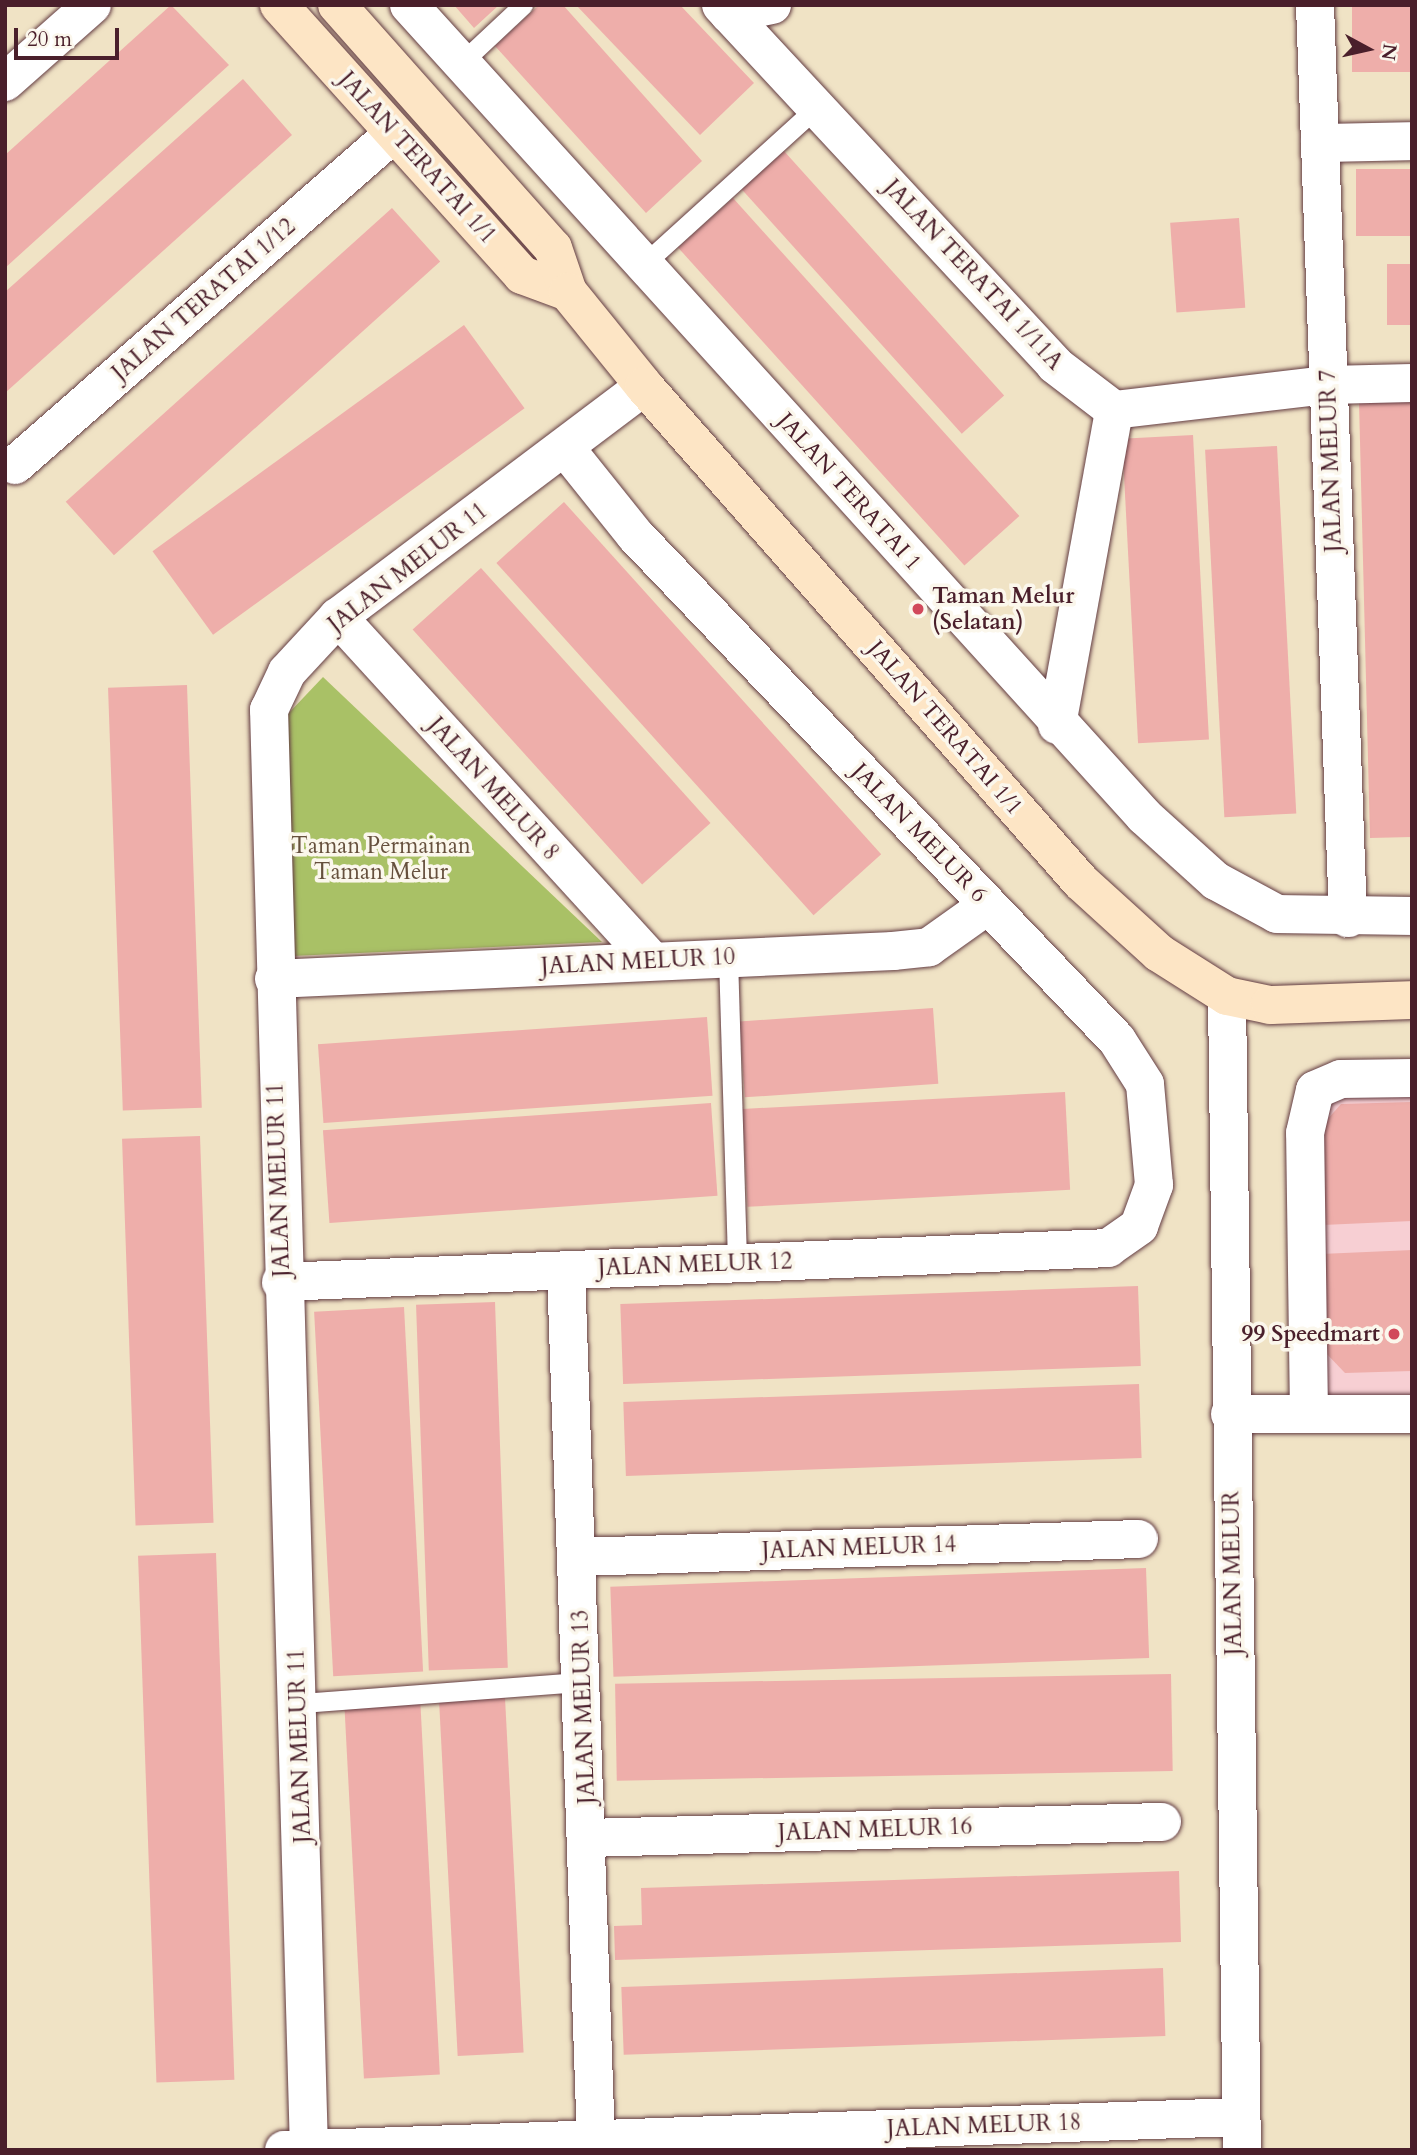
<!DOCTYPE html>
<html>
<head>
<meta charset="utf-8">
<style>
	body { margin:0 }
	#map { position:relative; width:1417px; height:2155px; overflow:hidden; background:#f0e3c5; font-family:Cardo,serif }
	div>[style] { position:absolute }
	.built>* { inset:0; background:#f7cfd3 }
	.green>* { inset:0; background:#a9c166 }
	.building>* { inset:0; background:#eeaeaa; transform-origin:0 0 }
	.roads { filter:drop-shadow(0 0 2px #633c42) drop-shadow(0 0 2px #633c42) }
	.lane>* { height:19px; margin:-9.5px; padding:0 9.5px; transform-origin:9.5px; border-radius:9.5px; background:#fff }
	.street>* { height:38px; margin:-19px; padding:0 19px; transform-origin:19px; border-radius:19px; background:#fff }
	.secondary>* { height:38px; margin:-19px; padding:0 19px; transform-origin:19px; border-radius:19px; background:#fde5c5 }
	.dots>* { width:19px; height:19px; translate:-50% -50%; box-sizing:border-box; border:4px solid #fbf7ec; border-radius:50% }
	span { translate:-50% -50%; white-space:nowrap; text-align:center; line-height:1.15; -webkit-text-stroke:7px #fbf7ec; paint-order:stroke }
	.street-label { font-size:23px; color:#4a1f2b }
	.poi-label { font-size:23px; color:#4a1f2b; font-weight:700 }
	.left { translate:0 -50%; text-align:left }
	.right { translate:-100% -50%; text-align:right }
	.park-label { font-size:23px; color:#66503d }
	.frame { position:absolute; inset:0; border:7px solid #4a1f2b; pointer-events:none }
	.north { position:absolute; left:1333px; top:14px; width:70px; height:70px; -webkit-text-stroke:5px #fbf7ec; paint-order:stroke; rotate:98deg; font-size:19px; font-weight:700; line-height:28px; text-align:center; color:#4a1f2b }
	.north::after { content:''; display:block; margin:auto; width:24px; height:32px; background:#4a1f2b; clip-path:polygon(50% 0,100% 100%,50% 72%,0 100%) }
	.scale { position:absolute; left:14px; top:28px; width:105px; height:32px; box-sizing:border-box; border:4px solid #4a1f2b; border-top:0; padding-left:9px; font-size:21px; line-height:24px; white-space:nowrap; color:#4a1f2b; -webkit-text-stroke:5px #fbf7ec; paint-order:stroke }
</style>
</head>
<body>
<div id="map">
	<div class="built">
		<div style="clip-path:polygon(1412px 1092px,1412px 1401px,1324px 1400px,1317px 1136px,1327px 1098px)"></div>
	</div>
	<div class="green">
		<div style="clip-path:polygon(323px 677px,602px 942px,292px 956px,286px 716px)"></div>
	</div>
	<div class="building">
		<div style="clip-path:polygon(171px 5px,229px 65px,5px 268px,5px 155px)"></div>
		<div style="clip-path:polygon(454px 5px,499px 5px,474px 28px)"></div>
		<div style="clip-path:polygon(539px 5px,563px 5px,702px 161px,646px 213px,495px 46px)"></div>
		<div style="clip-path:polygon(576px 5px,680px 5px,754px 83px,700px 135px)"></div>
		<div style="left:1352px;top:5px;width:60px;height:67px"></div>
		<div style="clip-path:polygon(243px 79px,292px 135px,5px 393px,5px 292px)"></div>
		<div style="left:784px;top:151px;width:329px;height:57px;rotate:48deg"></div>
		<div style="left:1412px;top:169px;width:67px;height:56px;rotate:90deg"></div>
		<div style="left:733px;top:198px;width:428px;height:74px;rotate:48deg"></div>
		<div style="left:392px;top:208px;width:72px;height:439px;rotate:48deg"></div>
		<div style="left:1239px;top:218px;width:90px;height:69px;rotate:86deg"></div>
		<div style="left:1387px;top:264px;width:25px;height:61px"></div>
		<div style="left:464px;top:325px;width:103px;height:385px;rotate:54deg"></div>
		<div style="clip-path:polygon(1412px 400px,1412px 837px,1370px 838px,1359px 402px)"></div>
		<div style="left:1193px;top:435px;width:305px;height:71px;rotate:87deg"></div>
		<div style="left:1277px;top:446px;width:368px;height:72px;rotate:87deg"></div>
		<div style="left:564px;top:502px;width:474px;height:91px;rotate:48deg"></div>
		<div style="left:481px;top:568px;width:343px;height:92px;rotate:48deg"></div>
		<div style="left:187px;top:685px;width:423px;height:79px;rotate:88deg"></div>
		<div style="left:933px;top:1008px;width:76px;height:194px;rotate:86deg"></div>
		<div style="left:707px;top:1017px;width:79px;height:390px;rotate:86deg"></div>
		<div style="left:1065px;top:1092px;width:98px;height:323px;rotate:87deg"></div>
		<div style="clip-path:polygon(1412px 1102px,1412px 1221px,1323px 1225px,1319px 1129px,1341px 1104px)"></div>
		<div style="left:711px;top:1103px;width:93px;height:389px;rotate:86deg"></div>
		<div style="left:200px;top:1136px;width:387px;height:78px;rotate:88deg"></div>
		<div style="clip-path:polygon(1412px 1250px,1412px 1371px,1345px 1373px,1324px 1351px,1321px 1254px)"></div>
		<div style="left:1138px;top:1286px;width:80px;height:518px;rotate:88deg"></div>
		<div style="left:495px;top:1302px;width:366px;height:79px;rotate:88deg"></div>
		<div style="left:404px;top:1307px;width:365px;height:90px;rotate:87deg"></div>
		<div style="left:1139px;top:1384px;width:74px;height:516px;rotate:88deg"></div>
		<div style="left:216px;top:1553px;width:527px;height:78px;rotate:88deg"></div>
		<div style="left:1146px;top:1568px;width:90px;height:536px;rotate:88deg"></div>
		<div style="left:1171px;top:1674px;width:97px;height:556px;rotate:89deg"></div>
		<div style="left:420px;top:1696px;width:379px;height:76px;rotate:87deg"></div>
		<div style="left:505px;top:1698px;width:355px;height:66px;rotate:87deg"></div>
		<div style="clip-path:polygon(1179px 1871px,1181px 1942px,615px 1960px,614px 1926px,642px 1925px,641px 1888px)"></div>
		<div style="left:1163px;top:1968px;width:68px;height:542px;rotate:88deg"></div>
	</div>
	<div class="roads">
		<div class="lane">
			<div style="left:461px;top:63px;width:85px;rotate:-43.1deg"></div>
			<div style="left:645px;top:263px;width:231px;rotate:-42.2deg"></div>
			<div style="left:728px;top:957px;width:307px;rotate:88.3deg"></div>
			<div style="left:301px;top:1703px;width:283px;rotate:-4.3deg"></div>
		</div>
		<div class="street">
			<div style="left:409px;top:5px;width:1095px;rotate:47.81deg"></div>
			<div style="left:1144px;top:816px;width:97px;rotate:42.1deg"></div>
			<div style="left:1216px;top:881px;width:69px;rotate:28.4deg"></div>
			<div style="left:1277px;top:914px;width:135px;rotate:0.8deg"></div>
			<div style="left:721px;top:5px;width:491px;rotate:47.1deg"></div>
			<div style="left:1055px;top:365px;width:74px;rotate:37.3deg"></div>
			<div style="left:1114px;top:410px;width:215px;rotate:-6.7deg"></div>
			<div style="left:1328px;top:385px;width:84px;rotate:-1.4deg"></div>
			<div style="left:1315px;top:5px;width:914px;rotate:87.93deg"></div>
			<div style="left:729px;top:14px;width:44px;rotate:-11.8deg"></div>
			<div style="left:5px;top:82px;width:116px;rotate:-41.5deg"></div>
			<div style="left:1320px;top:143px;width:92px;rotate:-1.2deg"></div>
			<div style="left:15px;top:465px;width:502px;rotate:-41.21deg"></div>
			<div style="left:338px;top:617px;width:464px;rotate:47.6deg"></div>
			<div style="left:1057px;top:725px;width:320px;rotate:-79.7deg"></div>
			<div style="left:274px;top:979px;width:620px;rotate:-2.59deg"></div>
			<div style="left:893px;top:951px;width:36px;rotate:-6deg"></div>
			<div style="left:929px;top:947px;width:72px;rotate:-35.4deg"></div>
			<div style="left:1227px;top:996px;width:1154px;rotate:89.26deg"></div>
			<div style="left:566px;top:1270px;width:875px;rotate:88.03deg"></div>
			<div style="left:281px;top:1282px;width:828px;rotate:-2.35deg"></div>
			<div style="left:1108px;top:1248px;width:38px;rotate:-35deg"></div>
			<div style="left:1139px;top:1226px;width:44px;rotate:-69.9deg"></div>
			<div style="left:1154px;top:1185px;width:101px;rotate:-95.1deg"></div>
			<div style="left:1145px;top:1084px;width:52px;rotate:-122.5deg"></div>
			<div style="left:1117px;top:1040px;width:698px;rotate:-133.67deg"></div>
			<div style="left:635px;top:535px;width:110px;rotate:-128.7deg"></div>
			<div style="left:1230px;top:1414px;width:182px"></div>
			<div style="left:1309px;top:1414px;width:281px;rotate:-90.8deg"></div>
			<div style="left:1305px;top:1133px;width:44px;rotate:-76.9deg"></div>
			<div style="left:1315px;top:1090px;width:28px;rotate:-23deg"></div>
			<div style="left:1341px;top:1079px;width:71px;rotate:-0.8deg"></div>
			<div style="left:579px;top:1557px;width:560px;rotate:-1.84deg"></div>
			<div style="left:588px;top:1838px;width:574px;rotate:-1.6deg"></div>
			<div style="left:284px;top:2150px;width:957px;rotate:-1.98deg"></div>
			<div style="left:309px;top:2150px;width:1441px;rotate:-91.59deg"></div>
			<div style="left:269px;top:710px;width:42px;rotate:-64.7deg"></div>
			<div style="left:287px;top:672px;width:75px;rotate:-47.2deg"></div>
			<div style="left:338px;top:617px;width:383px;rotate:-37deg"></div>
		</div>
		<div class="secondary">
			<div style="left:279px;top:5px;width:363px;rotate:48deg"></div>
			<div style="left:522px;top:275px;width:49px;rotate:20.3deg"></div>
			<div style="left:337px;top:5px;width:325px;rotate:48.4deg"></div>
			<div style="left:553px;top:248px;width:46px;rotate:71.2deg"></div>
			<div style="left:568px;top:292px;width:121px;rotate:51deg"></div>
			<div style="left:644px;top:386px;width:661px;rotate:48.62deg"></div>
			<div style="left:1081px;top:882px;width:105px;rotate:42.3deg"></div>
			<div style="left:1159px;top:953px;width:80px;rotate:32.3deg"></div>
			<div style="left:1227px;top:996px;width:44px;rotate:11.8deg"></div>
			<div style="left:1270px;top:1005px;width:142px;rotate:-2deg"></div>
		</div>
	</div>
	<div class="dots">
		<div style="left:918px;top:609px;background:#d1495b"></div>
		<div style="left:1394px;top:1334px;background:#d1495b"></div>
	</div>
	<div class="street-label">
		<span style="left:417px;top:158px;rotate:48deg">JALAN TERATAI 1/1</span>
		<span style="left:973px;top:275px;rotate:47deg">JALAN TERATAI 1/11A</span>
		<span style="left:204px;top:300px;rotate:-41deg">JALAN TERATAI 1/12</span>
		<span style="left:1331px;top:461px;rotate:-92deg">JALAN MELUR 7</span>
		<span style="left:849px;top:492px;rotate:48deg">JALAN TERATAI 1</span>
		<span style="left:408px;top:568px;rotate:-38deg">JALAN MELUR 11</span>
		<span style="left:945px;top:728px;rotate:49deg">JALAN TERATAI 1/1</span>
		<span style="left:493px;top:789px;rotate:48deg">JALAN MELUR 8</span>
		<span style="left:919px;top:833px;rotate:46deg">JALAN MELUR 6</span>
		<span style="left:638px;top:962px;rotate:-3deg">JALAN MELUR 10</span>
		<span style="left:279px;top:1180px;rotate:-92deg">JALAN MELUR 11</span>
		<span style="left:695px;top:1265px;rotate:-2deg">JALAN MELUR 12</span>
		<span style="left:859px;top:1548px;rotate:-2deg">JALAN MELUR 14</span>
		<span style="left:1233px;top:1573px;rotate:-91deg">JALAN MELUR</span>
		<span style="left:584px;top:1707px;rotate:-92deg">JALAN MELUR 13</span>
		<span style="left:300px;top:1746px;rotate:-92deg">JALAN MELUR 11</span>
		<span style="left:875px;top:1830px;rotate:-2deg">JALAN MELUR 16</span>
		<span style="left:984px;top:2126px;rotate:-2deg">JALAN MELUR 18</span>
	</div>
	<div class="poi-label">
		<span class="left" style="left:932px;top:609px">Taman Melur<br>(Selatan)</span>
		<span class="right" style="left:1380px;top:1334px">99 Speedmart</span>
	</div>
	<div class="park-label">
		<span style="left:381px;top:859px">Taman Permainan<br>Taman Melur</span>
	</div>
	<div class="frame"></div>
	<div class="north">N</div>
	<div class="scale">20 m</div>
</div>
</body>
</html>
